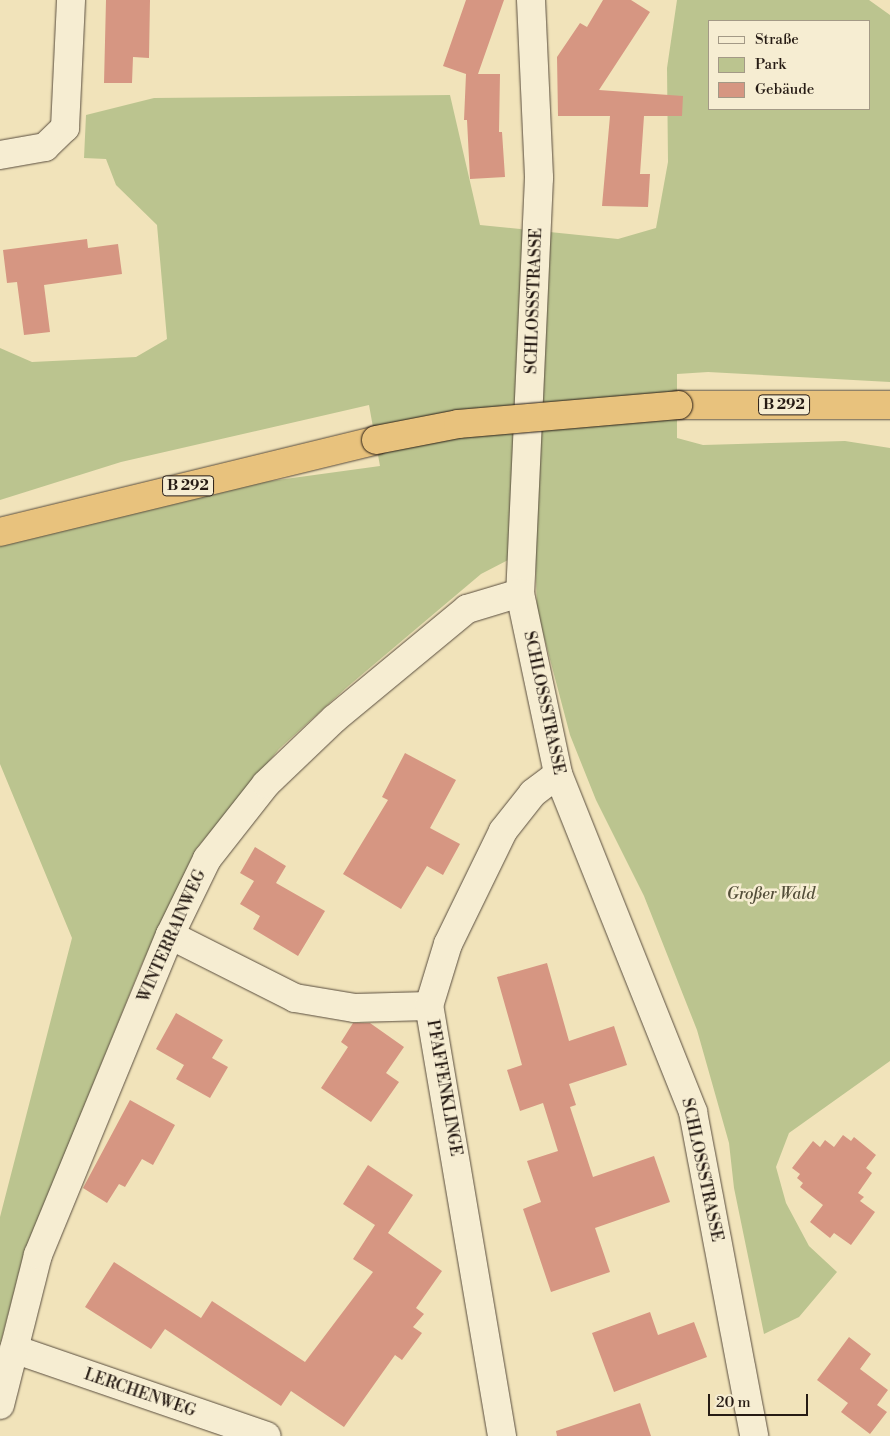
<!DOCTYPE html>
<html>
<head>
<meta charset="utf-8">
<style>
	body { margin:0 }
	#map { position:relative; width:890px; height:1436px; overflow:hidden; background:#f1e3ba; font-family:"Libre Bodoni",serif }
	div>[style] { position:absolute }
	.green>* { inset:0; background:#bbc48f }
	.building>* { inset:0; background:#d69682 }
	.roads { filter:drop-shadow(0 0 1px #594d3e) drop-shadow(0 0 1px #594d3e) }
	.street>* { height:28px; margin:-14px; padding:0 14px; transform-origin:14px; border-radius:14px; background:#f6edd2 }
	.highway>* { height:28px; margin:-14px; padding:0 14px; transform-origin:14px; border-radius:14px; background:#e8c27d }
	.bridges { filter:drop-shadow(0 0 1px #261b14) drop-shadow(0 0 1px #261b14) }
	.highway-bridge>* { height:28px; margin:-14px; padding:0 14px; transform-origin:14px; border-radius:14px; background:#e8c27d }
	span { translate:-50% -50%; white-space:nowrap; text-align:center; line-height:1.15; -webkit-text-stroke:5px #f6edd2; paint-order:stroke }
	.shield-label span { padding:1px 4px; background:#f6edd2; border:1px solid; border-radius:4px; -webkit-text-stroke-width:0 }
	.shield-label { font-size:15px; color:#261b14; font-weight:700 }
	.street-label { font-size:16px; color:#261b14 }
	.park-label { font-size:16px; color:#534e39; font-style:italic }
	.legend { position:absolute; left:708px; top:20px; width:162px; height:90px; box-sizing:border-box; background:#f6edd2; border:1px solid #a39986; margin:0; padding:6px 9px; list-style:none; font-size:15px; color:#261b14 }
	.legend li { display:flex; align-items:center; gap:10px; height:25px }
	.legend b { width:25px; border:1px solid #a39986 }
	.scale { position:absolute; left:708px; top:1394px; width:100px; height:22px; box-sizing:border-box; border:2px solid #261b14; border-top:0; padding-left:6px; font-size:15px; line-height:18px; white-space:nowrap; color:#261b14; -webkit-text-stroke:4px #f6edd2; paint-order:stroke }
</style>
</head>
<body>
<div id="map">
	<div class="green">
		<div style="clip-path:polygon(evenodd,677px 0,869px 0,890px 15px,890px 382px,708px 372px,677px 374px,677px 438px,703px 445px,845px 441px,890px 448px,890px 1061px,789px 1133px,776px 1167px,786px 1203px,809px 1246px,837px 1272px,799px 1317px,764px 1334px,734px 1188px,729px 1143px,697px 1030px,644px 896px,596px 800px,570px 735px,537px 610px,535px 546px,481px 574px,346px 688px,279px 749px,196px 849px,141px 966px,23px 1257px,0 1345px,0 1217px,72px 938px,0 764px,0 546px,227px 487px,380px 466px,369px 405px,121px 462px,0 500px,0 348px,32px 362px,136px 357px,167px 339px,157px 225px,116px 185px,106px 159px,84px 158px,86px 115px,154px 98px,450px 95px,480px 225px,618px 239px,656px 228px,668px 162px,667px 68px,677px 0,709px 21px,869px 21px,869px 109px,709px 109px,709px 21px)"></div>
	</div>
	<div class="building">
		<div style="clip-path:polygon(106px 0,150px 0,149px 58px,133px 57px,132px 83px,104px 83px)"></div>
		<div style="clip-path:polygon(466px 0,504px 0,478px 74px,500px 74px,499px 132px,502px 132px,505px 177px,470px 179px,467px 120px,464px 120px,466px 74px,443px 66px)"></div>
		<div style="clip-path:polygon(603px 0,631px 0,650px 12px,599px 90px,683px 96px,682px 116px,644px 116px,640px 174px,650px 174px,648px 207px,602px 206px,610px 116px,558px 116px,557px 57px,580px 23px,587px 27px)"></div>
		<div style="clip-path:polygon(87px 239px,88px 248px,118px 244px,122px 274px,44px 285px,50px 332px,24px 335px,17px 282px,7px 283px,3px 250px)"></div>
		<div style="clip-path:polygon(405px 753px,456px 780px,430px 828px,460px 844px,443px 875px,427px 866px,401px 909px,343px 874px,388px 800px,382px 797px)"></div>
		<div style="clip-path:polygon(255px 847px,286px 866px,276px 883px,325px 911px,298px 956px,253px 929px,260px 916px,240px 904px,254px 881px,240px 873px)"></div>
		<div style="clip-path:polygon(547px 963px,569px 1041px,614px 1026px,627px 1065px,569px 1084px,576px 1105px,570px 1107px,593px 1177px,654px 1156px,670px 1202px,595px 1228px,610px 1272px,551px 1292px,523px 1209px,541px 1202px,527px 1161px,558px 1151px,543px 1103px,520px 1111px,507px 1070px,522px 1065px,497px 977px)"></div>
		<div style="clip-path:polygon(176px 1013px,223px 1040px,212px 1058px,228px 1067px,210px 1098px,176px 1079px,184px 1065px,156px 1049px)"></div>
		<div style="clip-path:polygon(353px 1023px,370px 1023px,404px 1047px,386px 1073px,399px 1082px,371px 1122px,321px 1088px,348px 1047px,341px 1042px)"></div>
		<div style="clip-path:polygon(130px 1100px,175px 1125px,153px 1165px,142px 1159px,125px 1187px,119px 1184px,107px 1203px,83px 1188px)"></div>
		<div style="clip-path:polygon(843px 1135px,851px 1141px,854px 1137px,876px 1155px,866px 1168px,872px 1173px,858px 1193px,864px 1197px,860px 1201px,875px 1212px,851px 1245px,834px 1233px,830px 1238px,810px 1222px,823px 1205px,800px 1187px,803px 1183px,797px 1178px,800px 1174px,792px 1168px,813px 1141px,820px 1147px,825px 1140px,834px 1147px)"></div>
		<div style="clip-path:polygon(368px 1165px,413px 1195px,388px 1233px,442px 1271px,416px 1308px,424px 1314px,413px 1327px,422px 1333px,402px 1360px,395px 1355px,344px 1427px,291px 1391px,281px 1406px,165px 1329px,151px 1349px,85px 1307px,114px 1262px,201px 1318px,212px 1301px,305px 1362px,373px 1272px,353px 1259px,375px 1225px,343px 1204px)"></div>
		<div style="clip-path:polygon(650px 1312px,658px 1335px,694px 1322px,707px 1357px,614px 1392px,592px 1333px)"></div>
		<div style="clip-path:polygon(849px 1337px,871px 1354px,860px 1369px,888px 1390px,877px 1405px,887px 1412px,870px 1434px,841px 1412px,848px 1403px,817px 1380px)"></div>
		<div style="clip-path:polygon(640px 1403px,651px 1436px,557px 1436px,556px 1431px)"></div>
	</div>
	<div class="roads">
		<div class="street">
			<div style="left:531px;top:0;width:178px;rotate:87.4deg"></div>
			<div style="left:539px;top:178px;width:415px;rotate:92.6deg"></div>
			<div style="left:520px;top:593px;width:185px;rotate:78.1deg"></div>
			<div style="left:558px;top:774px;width:364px;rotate:68.2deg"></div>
			<div style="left:693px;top:1112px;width:330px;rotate:79.3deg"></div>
			<div style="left:0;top:155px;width:46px;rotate:-10.1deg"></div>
			<div style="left:45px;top:147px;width:28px;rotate:-44deg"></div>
			<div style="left:65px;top:128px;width:128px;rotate:-87.3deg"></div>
			<div style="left:170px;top:935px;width:140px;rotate:26.7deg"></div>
			<div style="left:295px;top:998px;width:61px;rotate:9.5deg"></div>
			<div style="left:355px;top:1008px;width:74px;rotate:-1.5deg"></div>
			<div style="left:14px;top:1349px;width:267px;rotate:19deg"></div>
			<div style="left:0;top:1405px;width:155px;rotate:-75.8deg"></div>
			<div style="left:38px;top:1255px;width:346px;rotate:-67.6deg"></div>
			<div style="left:170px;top:935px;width:85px;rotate:-64deg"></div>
			<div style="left:207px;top:859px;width:95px;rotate:-51.8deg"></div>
			<div style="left:266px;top:784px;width:94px;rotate:-43.7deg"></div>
			<div style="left:334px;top:719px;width:173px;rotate:-39.6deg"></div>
			<div style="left:467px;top:609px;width:55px;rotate:-16.8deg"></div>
			<div style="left:502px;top:1436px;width:436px;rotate:-99.6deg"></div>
			<div style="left:429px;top:1006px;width:65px;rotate:-73deg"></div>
			<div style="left:448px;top:944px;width:126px;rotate:-64deg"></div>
			<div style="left:503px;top:831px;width:48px;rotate:-51.7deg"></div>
			<div style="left:533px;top:793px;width:31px;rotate:-37deg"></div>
		</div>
		<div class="highway">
			<div style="left:678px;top:405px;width:212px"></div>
			<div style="left:0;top:532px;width:387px;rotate:-13.7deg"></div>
		</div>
	</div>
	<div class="bridges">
		<div class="highway-bridge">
			<div style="left:376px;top:440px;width:84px;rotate:-11deg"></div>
			<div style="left:458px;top:424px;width:221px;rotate:-4.9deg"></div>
		</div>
	</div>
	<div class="shield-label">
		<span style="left:784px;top:405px">B 292</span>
		<span style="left:188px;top:486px">B 292</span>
	</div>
	<div class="street-label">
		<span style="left:534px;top:301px;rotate:-88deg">SCHLOSSSTRASSE</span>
		<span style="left:544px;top:703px;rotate:78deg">SCHLOSSSTRASSE</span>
		<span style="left:172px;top:936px;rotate:-66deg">WINTERRAINWEG</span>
		<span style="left:444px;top:1088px;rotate:80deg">PFAFFENKLINGE</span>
		<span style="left:702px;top:1170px;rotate:78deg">SCHLOSSSTRASSE</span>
		<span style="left:140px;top:1393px;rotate:19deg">LERCHENWEG</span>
	</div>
	<div class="park-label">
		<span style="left:771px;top:894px">Großer Wald</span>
	</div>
	<ul class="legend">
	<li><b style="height:6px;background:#f6edd2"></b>Straße</li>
	<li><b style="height:14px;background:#bbc48f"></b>Park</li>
	<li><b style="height:14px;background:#d69682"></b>Gebäude</li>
	</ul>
	<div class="scale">20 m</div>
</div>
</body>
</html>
